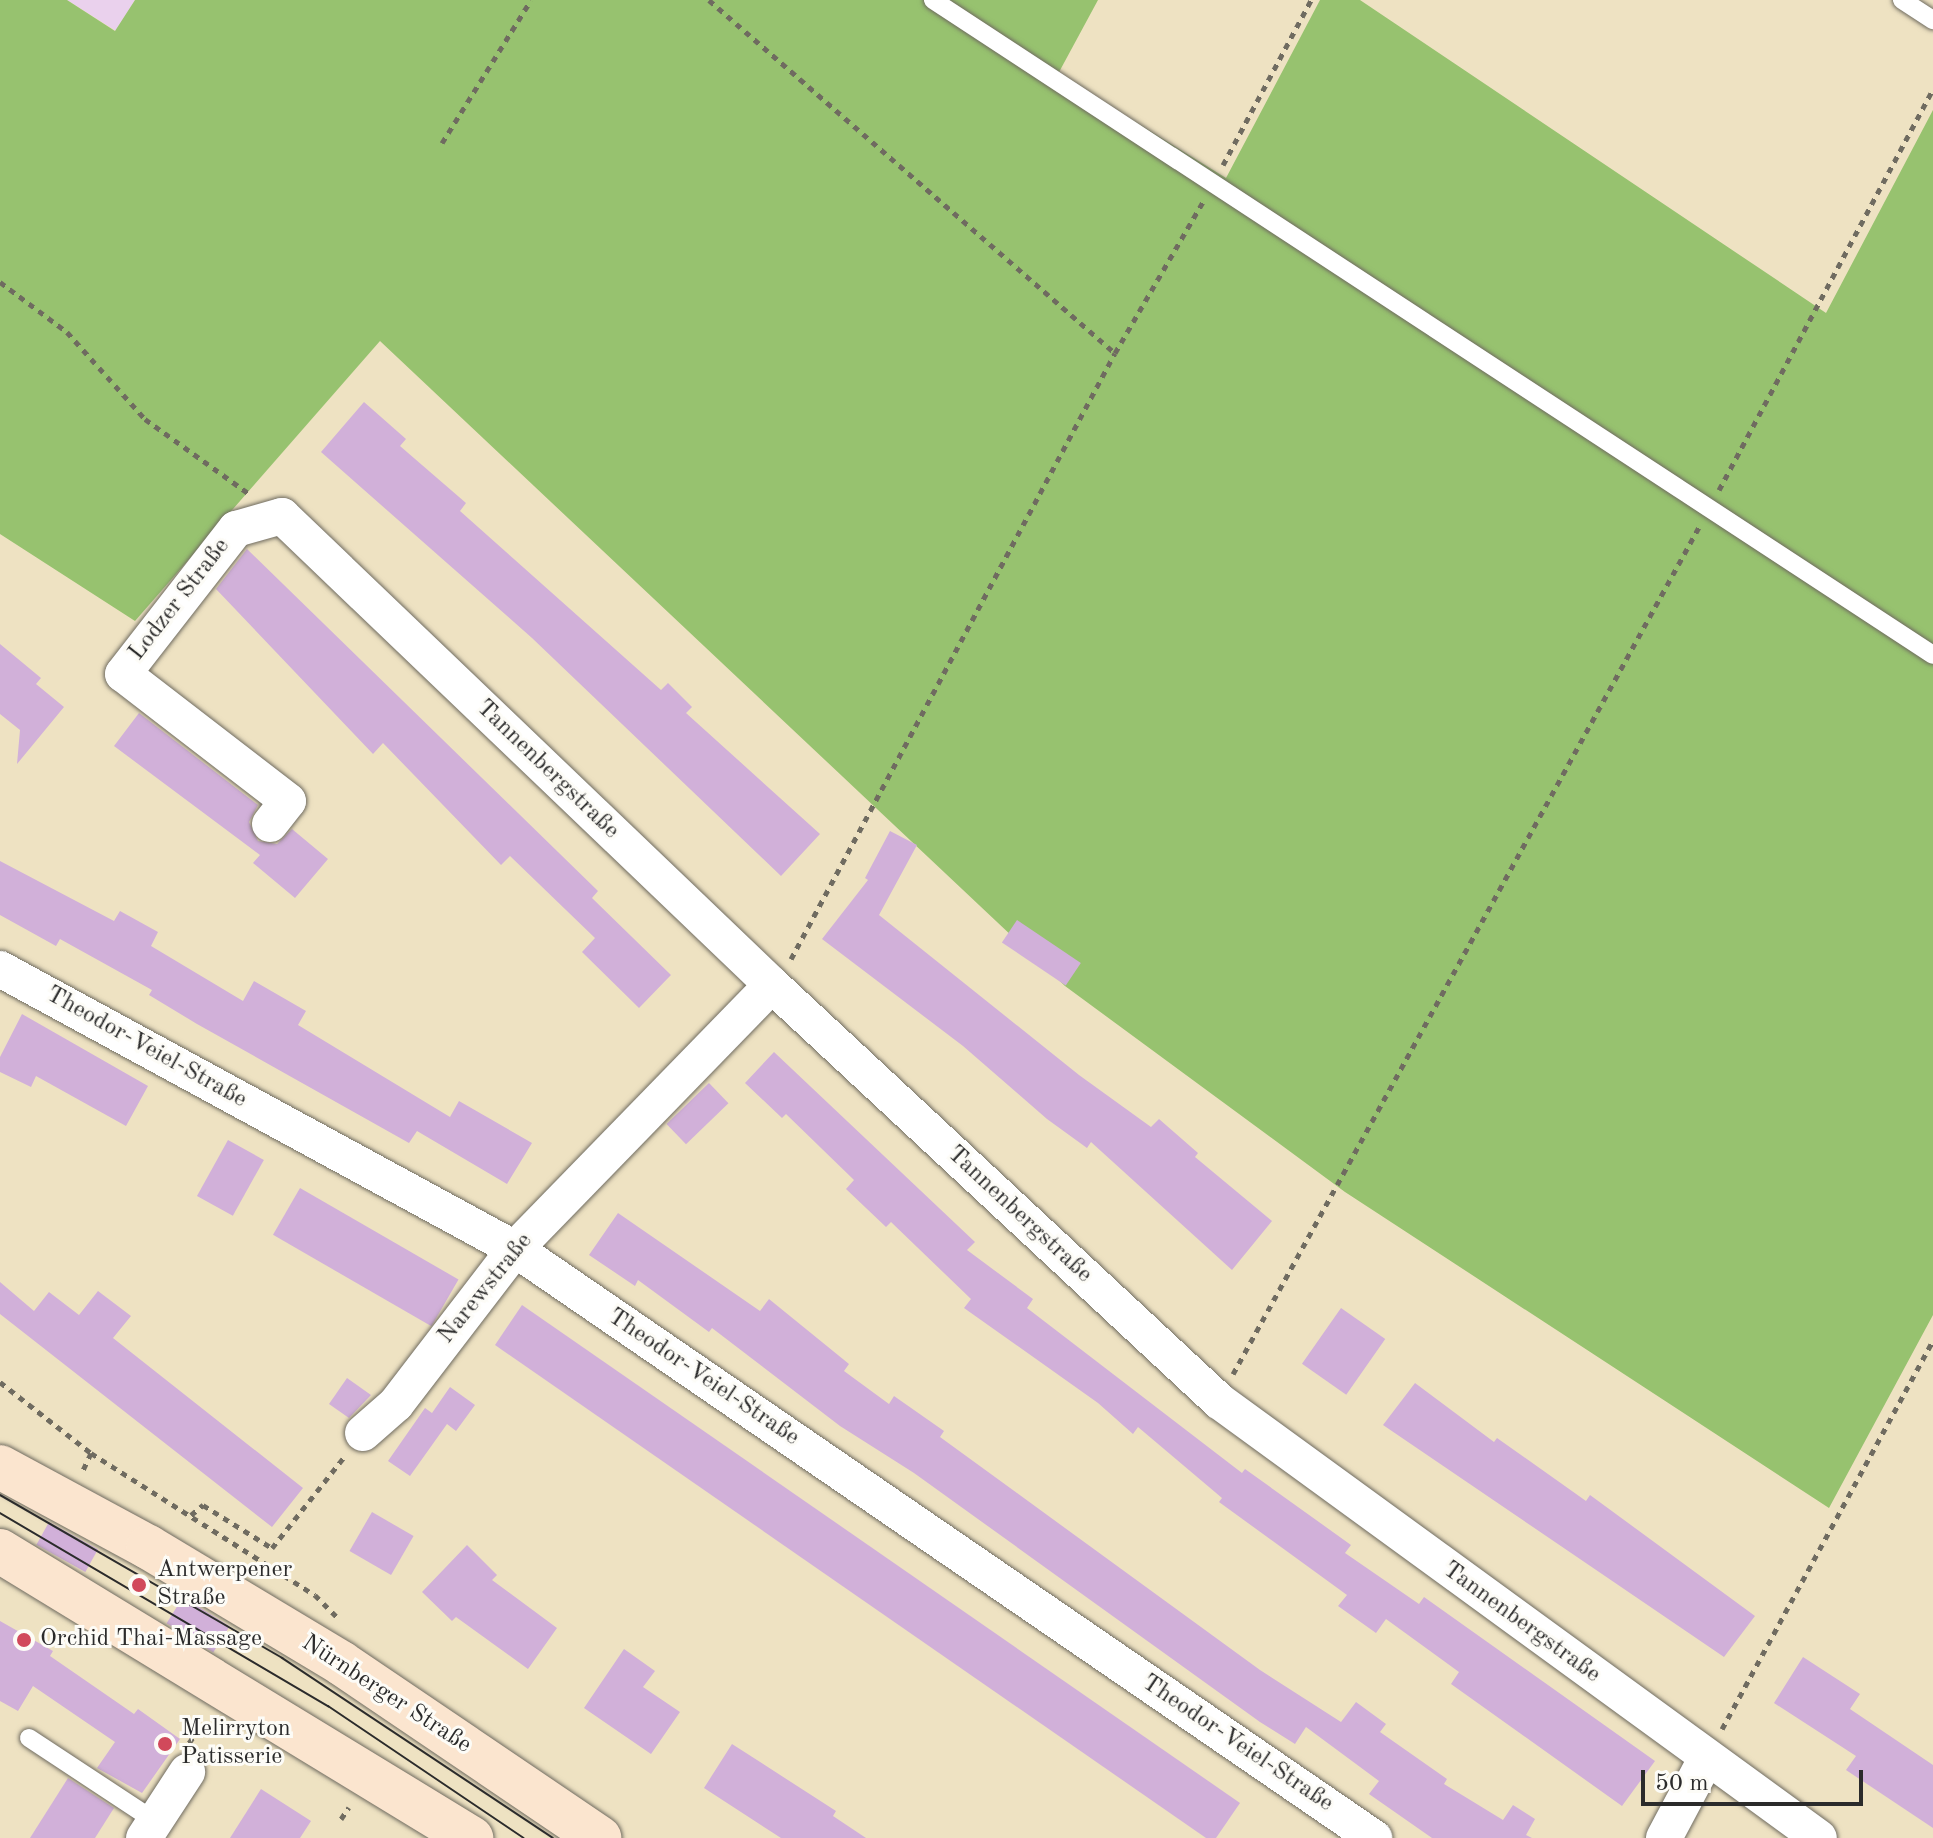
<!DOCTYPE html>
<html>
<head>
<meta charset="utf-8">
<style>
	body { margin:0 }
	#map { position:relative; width:1933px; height:1838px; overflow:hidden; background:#eee2c2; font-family:"Old Standard TT",serif }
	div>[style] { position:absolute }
	.built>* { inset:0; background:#ead1ed }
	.green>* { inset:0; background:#97c26f }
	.building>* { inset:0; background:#d1b0d9; transform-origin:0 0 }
	.path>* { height:5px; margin-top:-2.5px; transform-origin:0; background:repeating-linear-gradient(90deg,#6f6b60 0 6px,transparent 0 12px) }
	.roads { filter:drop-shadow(0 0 2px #6f6b60) drop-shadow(0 0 2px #6f6b60) }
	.service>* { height:18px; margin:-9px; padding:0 9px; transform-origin:9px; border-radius:9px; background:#fff }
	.minor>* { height:36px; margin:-18px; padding:0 18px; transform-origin:18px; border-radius:18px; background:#fff }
	.secondary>* { height:44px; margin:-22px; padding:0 22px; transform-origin:22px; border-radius:22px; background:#fbe5cf }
	.tram>* { height:2px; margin:-1px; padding:0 1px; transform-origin:1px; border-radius:1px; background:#2b2b2b }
	.dots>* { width:22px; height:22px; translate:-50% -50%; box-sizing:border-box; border:4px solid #fdfcf7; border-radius:50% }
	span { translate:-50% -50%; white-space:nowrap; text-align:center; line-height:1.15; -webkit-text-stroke:6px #fdfcf7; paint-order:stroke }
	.street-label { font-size:24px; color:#2b2b2b }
	.poi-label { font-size:24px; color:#2b2b2b }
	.left { translate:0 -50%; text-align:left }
	.scale { position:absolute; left:1641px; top:1770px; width:222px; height:36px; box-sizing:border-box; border:4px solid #2b2b2b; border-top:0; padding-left:10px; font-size:24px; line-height:28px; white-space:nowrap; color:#2b2b2b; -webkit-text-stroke:6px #fdfcf7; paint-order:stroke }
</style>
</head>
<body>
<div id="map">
	<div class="built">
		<div style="clip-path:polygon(67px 0,135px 0,116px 31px)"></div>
	</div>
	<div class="green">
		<div style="clip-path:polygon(0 0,67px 0,115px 31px,135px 0,1098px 0,1058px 74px,1226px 178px,1320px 0,1360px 0,1826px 313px,1933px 110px,1933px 1315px,1829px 1508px,1345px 1192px,1065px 986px,380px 341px,135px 621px,0 534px)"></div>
	</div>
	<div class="building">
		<div style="clip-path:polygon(364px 402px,406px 439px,400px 446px,466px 503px,460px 511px,661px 690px,668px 683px,692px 707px,686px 713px,820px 834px,781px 876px,532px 638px,321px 452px)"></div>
		<div style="clip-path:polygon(247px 549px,598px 891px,592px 898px,671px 975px,639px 1008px,582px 952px,595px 938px,510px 856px,501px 865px,383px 743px,373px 754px,216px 589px)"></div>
		<div style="clip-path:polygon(0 644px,41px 678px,36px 684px,64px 707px,17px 764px,20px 730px,0 714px)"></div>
		<div style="clip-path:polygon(139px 713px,258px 805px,249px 822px,258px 841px,277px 844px,292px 829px,328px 859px,295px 898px,253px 863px,260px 855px,114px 746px)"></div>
		<div style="clip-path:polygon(890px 831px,917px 845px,879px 915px,1079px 1075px,1151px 1127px,1159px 1119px,1198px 1153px,1195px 1157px,1272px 1221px,1232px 1270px,1091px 1142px,1087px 1148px,1047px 1119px,963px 1046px,822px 939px,868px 880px,865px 878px)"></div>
		<div style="clip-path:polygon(0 861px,114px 921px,120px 911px,158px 932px,151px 946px,243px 1001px,254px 981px,306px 1011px,298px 1025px,450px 1117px,459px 1101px,532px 1143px,507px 1184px,417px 1131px,409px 1143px,197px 1024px,149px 995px,152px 990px,60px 939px,56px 946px,0 915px)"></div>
		<div style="left:1017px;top:920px;width:77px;height:27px;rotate:34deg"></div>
		<div style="clip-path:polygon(22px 1014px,148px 1086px,126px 1126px,36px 1076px,31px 1087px,0 1072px,0 1057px)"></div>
		<div style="clip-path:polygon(774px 1052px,975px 1242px,967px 1250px,1033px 1299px,1027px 1308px,1242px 1473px,1245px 1469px,1351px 1545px,1345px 1553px,1419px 1604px,1424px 1597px,1655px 1761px,1622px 1806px,1451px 1684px,1459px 1672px,1386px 1619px,1376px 1633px,1338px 1606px,1347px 1595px,1219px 1502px,1222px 1498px,1138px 1427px,1133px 1434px,1098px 1403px,964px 1308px,971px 1299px,891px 1222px,886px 1227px,846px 1189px,854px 1180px,786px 1114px,782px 1118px,745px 1083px)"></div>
		<div style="left:709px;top:1083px;width:28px;height:59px;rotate:46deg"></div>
		<div style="left:228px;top:1140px;width:41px;height:64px;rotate:29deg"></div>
		<div style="left:300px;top:1188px;width:183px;height:54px;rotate:30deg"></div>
		<div style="clip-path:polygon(618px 1213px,760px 1311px,769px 1299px,849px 1364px,844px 1371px,889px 1404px,894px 1396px,944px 1431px,940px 1437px,1260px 1670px,1341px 1722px,1356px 1702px,1386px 1724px,1380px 1732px,1447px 1779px,1444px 1784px,1503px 1820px,1513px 1805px,1535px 1819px,1526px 1835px,1532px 1838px,1432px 1838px,1369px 1794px,1379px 1781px,1306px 1727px,1295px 1744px,1260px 1722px,914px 1473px,840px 1426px,712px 1328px,709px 1332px,638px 1280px,635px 1286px,589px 1255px)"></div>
		<div style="clip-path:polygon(0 1282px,34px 1311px,49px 1292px,79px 1315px,98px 1291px,131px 1316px,113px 1338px,303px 1488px,272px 1527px,0 1314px)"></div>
		<div style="clip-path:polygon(522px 1305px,1240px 1803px,1216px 1838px,1206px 1838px,495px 1345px)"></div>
		<div style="left:1341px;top:1308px;width:54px;height:68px;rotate:35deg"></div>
		<div style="clip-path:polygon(347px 1378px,371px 1395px,349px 1418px,329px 1404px)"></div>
		<div style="clip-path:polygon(1415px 1383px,1494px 1442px,1497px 1438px,1586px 1501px,1590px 1495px,1755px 1616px,1724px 1657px,1383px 1425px)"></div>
		<div style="clip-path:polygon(450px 1387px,475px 1405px,456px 1431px,447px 1424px,410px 1476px,388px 1461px,425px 1408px,432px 1413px)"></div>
		<div style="left:372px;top:1512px;width:48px;height:45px;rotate:30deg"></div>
		<div style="left:49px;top:1522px;width:56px;height:26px;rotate:29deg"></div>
		<div style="clip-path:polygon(467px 1545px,497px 1575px,492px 1580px,557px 1628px,528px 1669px,456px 1617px,452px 1621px,422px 1592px)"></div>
		<div style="left:183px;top:1597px;width:55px;height:31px;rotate:32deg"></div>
		<div style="clip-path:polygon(0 1621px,53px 1651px,50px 1656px,134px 1714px,138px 1709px,180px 1739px,142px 1793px,97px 1768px,115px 1742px,33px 1686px,18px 1711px,0 1701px)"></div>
		<div style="clip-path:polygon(624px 1649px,655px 1671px,643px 1687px,680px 1712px,651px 1754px,584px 1708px)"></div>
		<div style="clip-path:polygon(1803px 1657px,1860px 1694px,1850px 1709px,1933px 1765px,1933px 1828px,1846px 1770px,1856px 1756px,1774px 1703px)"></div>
		<div style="clip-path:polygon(732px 1744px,836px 1811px,833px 1816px,866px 1838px,781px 1838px,704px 1788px)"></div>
		<div style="clip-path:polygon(68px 1778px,114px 1808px,95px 1838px,30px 1838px)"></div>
		<div style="clip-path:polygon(261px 1789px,311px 1821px,300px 1838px,230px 1838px)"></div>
	</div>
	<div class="path">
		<div style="left:709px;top:0;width:538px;rotate:41.01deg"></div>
		<div style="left:442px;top:143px;width:168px;rotate:-58.1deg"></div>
		<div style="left:1223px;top:165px;width:187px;rotate:-61.9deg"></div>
		<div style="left:0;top:282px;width:84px;rotate:36.7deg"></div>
		<div style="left:67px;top:332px;width:117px;rotate:48.1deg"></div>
		<div style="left:145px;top:419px;width:127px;rotate:35.7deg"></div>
		<div style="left:1719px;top:490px;width:455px;rotate:-61.9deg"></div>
		<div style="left:791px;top:959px;width:687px;rotate:-61.87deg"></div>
		<div style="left:1115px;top:353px;width:175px;rotate:-59.8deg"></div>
		<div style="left:1233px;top:1374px;width:967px;rotate:-61.18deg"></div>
		<div style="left:0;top:1382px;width:115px;rotate:38deg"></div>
		<div style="left:91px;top:1453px;width:19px;rotate:115deg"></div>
		<div style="left:91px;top:1453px;width:265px;rotate:32.4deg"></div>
		<div style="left:315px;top:1595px;width:30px;rotate:45deg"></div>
		<div style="left:191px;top:1515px;width:16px;rotate:-40deg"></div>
		<div style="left:203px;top:1505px;width:81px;rotate:31.9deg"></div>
		<div style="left:272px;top:1548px;width:117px;rotate:-51.6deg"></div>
		<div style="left:1722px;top:1729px;width:443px;rotate:-61.5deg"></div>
		<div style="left:189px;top:1743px;width:19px;rotate:-55deg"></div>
		<div style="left:341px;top:1819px;width:14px;rotate:-56deg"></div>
	</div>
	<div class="roads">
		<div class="service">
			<div style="left:933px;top:0;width:1195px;rotate:33.22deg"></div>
			<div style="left:1902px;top:0;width:37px;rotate:33deg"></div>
			<div style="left:29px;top:1738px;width:151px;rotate:33.4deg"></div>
		</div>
		<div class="minor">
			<div style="left:270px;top:824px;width:29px;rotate:-52deg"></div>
			<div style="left:288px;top:801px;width:208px;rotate:-142.4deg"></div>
			<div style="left:123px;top:674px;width:184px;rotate:-52.1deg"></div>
			<div style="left:236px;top:529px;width:48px;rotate:-15.8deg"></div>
			<div style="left:282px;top:516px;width:678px;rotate:43.75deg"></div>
			<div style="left:772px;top:985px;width:611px;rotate:42.94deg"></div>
			<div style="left:1219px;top:1401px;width:742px;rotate:36.07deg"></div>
			<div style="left:0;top:969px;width:586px;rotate:28.53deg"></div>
			<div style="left:515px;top:1249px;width:1042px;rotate:34.44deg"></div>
			<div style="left:363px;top:1433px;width:44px;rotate:-41.3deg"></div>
			<div style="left:396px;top:1404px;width:195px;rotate:-52.5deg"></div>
			<div style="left:515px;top:1249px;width:368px;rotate:-45.8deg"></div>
			<div style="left:144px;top:1838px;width:79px;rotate:-56.9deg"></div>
			<div style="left:1664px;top:1838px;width:89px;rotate:-62deg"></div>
		</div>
		<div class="secondary">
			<div style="left:0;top:1467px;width:168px;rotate:28.4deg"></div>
			<div style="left:148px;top:1547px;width:225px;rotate:31deg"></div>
			<div style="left:341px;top:1663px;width:312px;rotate:34.1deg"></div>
			<div style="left:0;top:1551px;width:552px;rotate:31.36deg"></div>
		</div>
	</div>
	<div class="tram">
		<div style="left:0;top:1495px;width:326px;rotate:30deg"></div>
		<div style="left:282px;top:1658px;width:325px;rotate:33.6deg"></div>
		<div style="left:0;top:1513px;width:381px;rotate:30.5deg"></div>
		<div style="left:328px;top:1706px;width:236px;rotate:34deg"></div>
	</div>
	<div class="dots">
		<div style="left:139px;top:1585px;background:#d1495b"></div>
		<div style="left:24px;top:1640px;background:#d1495b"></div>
		<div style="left:165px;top:1744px;background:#d1495b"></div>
	</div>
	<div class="street-label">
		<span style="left:180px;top:600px;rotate:-52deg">Lodzer Straße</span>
		<span style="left:547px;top:770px;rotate:44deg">Tannenbergstraße</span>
		<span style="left:146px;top:1048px;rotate:29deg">Theodor-Veiel-Straße</span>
		<span style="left:1019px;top:1215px;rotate:43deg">Tannenbergstraße</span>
		<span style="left:486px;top:1289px;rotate:-51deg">Narewstraße</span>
		<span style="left:703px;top:1378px;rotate:34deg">Theodor-Veiel-Straße</span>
		<span style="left:1521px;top:1623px;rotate:36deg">Tannenbergstraße</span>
		<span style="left:386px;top:1695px;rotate:33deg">Nürnberger Straße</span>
		<span style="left:1237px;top:1744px;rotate:34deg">Theodor-Veiel-Straße</span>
	</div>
	<div class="poi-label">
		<span class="left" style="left:157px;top:1585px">Antwerpener<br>Straße</span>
		<span class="left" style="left:40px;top:1640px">Orchid Thai-Massage</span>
		<span class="left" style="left:181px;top:1744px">Melirryton<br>Patisserie</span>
	</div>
	<div class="scale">50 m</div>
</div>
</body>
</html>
